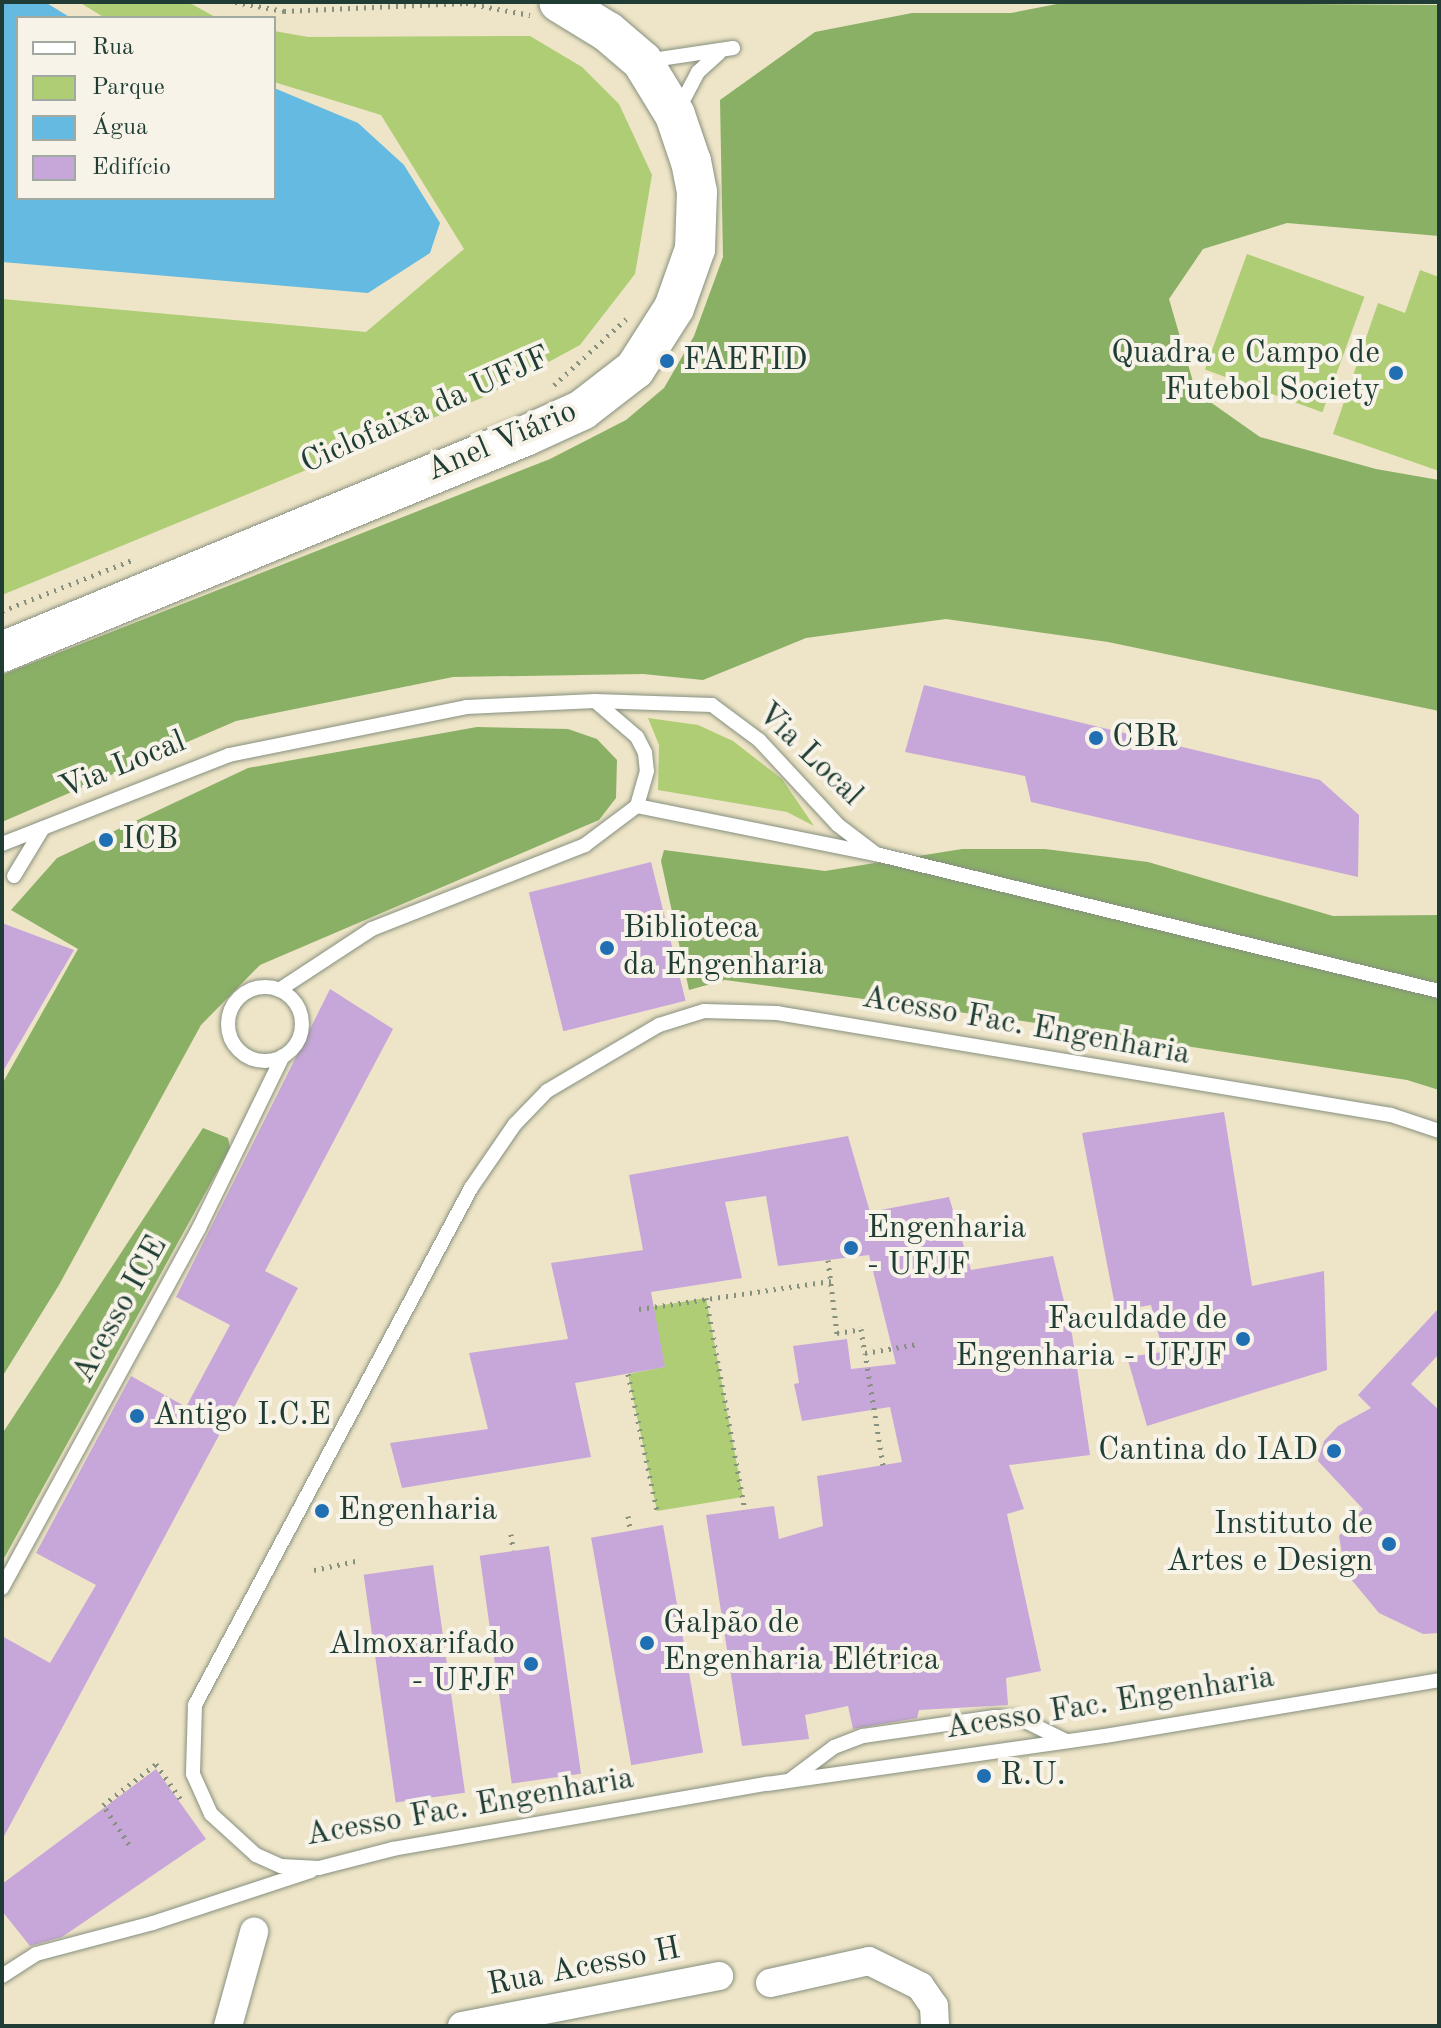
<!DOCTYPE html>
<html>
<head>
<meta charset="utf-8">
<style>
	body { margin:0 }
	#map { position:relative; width:1441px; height:2028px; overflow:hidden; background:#eee4c7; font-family:"Old Standard TT",serif }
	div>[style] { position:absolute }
	.green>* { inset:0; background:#aecd75; transform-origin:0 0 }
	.forest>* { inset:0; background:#8ab066 }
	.water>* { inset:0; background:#64bae1 }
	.building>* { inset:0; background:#c7a7da; transform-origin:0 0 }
	.path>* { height:5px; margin-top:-2.5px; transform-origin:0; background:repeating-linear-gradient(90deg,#86907e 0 2px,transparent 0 8px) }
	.roads { filter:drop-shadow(0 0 2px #86907e) drop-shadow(0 0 2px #86907e) }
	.service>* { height:14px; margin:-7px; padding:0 7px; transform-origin:7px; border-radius:7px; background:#fff }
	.service>.ring { margin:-7px; padding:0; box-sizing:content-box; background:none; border:14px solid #fff; border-radius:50% }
	.minor>* { height:28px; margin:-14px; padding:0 14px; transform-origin:14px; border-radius:14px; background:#fff }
	.secondary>* { height:40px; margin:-20px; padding:0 20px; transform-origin:20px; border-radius:20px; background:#fff }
	.dots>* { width:22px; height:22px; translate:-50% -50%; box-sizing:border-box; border:4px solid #f7f3e8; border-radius:50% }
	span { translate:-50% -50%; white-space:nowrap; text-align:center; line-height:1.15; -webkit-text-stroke:8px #f7f3e8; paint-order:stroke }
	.poi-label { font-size:32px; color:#1f3d34 }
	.right { translate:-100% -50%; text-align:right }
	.left { translate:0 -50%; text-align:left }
	.street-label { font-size:32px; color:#1f3d34 }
	.frame { position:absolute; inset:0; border:4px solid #1f3d34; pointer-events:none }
	.legend { position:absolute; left:16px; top:16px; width:260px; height:184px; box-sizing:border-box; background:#f7f3e8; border:2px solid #a1aaa0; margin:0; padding:10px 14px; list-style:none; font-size:24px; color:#1f3d34 }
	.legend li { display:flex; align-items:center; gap:16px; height:40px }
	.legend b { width:40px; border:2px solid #a1aaa0 }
</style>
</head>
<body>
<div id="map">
	<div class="green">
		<div style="clip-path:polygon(79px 2px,188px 2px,217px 18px,105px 18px)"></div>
		<div style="clip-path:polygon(274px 31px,308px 37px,530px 36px,582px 67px,619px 104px,652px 175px,635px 274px,580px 345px,484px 397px,2px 595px,2px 299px,366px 332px,464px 249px,381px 115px,274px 82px)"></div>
		<div style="left:1247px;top:254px;width:125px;height:123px;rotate:20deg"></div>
		<div style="clip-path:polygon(1420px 270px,1439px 277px,1439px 471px,1333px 434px,1378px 303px,1405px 313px)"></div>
		<div style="clip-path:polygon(648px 718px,698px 725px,733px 741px,782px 779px,814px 826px,787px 812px,658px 790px,659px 745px)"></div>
		<div style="clip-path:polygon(706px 1298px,743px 1497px,657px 1511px,628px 1374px,664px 1367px,639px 1309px)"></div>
	</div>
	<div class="forest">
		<div style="clip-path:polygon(1067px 2px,1439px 5px,1439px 236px,1287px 223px,1203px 249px,1169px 299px,1196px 392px,1260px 437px,1376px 469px,1439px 480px,1439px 711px,1108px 642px,946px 619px,806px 638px,703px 680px,643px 674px,453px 677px,236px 721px,2px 822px,2px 675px,550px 459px,626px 420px,664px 388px,694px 336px,723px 257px,720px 100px,815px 32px,912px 13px,1011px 13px)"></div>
		<div style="clip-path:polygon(477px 727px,568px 729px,597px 739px,617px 760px,616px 798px,599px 820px,260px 965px,201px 1025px,59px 1285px,2px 1377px,2px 1084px,78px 949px,11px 910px,57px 858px,248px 768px)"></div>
		<div style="clip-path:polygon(962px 849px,1045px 849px,1148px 862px,1333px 916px,1439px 915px,1439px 1090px,1407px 1080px,1009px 1019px,725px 980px,689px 990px,661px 861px,664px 850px,825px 871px)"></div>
		<div style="clip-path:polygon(203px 1128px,228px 1138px,230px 1148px,2px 1562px,2px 1434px)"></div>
	</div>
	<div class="water">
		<div style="clip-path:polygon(2px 2px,45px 2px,71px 18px,18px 18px,18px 198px,274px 198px,274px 88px,358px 123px,404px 165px,440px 223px,430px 253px,368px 293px,2px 262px)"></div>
	</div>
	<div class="building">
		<div style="clip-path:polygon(924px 685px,1320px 780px,1359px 815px,1358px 877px,1031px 802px,1025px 776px,905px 752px)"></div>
		<div style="left:651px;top:862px;width:143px;height:126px;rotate:76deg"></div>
		<div style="clip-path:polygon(2px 923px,74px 950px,2px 1073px)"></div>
		<div style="clip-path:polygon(330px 989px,393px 1029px,265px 1271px,298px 1288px,2px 1840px,2px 1636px,50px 1663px,96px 1585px,36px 1553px,131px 1376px,186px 1407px,230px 1325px,176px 1297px)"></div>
		<div style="clip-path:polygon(1224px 1112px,1252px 1286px,1324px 1271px,1327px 1370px,1147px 1426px,1127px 1357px,1163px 1352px,1151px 1305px,1116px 1311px,1082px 1133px)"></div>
		<div style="clip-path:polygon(848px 1136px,870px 1212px,949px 1197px,971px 1270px,1053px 1256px,1072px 1334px,1090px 1455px,1009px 1465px,1024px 1509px,1007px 1514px,1041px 1671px,1006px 1678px,1008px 1705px,919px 1710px,917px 1718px,853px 1729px,848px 1706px,805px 1715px,809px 1739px,742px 1746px,706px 1515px,774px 1506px,779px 1539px,823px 1526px,817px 1476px,902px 1462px,890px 1407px,802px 1421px,794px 1384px,799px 1383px,793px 1346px,847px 1339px,851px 1369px,896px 1364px,869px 1255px,778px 1266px,766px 1196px,725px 1202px,742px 1278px,651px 1292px,665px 1367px,575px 1383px,591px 1457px,402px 1488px,390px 1443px,488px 1429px,469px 1353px,568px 1339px,551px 1263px,643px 1250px,629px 1175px)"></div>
		<div style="clip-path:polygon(1439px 1308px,1439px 1354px,1411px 1384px,1439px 1410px,1439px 1633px,1423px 1634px,1379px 1613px,1345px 1572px,1339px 1536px,1363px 1509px,1318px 1461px,1324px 1441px,1338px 1426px,1371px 1408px,1358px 1395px)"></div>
		<div style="left:663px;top:1525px;width:231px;height:73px;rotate:80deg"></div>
		<div style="left:549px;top:1546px;width:230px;height:70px;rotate:82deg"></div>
		<div style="left:433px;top:1565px;width:230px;height:70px;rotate:82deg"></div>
		<div style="clip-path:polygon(156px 1769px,206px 1839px,62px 1937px,30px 1946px,2px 1911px,2px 1884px)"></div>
	</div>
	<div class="path">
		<div style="left:235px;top:2px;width:50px;rotate:10.4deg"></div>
		<div style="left:284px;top:11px;width:182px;rotate:-2.5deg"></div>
		<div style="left:466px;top:3px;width:65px;rotate:10.6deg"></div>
		<div style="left:554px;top:385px;width:98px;rotate:-42.5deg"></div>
		<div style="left:2px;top:611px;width:143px;rotate:-21.4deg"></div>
		<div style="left:828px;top:1260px;width:74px;rotate:83deg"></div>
		<div style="left:837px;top:1333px;width:24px;rotate:-9deg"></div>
		<div style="left:861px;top:1329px;width:24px;rotate:81deg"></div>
		<div style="left:706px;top:1298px;width:216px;rotate:79.6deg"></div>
		<div style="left:639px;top:1309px;width:194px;rotate:-8.3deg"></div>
		<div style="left:628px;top:1374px;width:140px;rotate:78deg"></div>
		<div style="left:883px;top:1465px;width:113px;rotate:-99.1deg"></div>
		<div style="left:865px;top:1353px;width:54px;rotate:-9.6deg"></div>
		<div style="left:628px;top:1516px;width:13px;rotate:81deg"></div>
		<div style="left:511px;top:1534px;width:16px;rotate:83deg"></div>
		<div style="left:314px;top:1570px;width:43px;rotate:-12.1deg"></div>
		<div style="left:129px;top:1844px;width:47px;rotate:-123.7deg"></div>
		<div style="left:103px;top:1805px;width:67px;rotate:-37.7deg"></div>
		<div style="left:156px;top:1764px;width:45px;rotate:54.9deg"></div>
	</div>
	<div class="roads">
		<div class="service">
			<div style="left:646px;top:61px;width:88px;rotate:-8.5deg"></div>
			<div style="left:678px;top:110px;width:43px;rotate:-62.2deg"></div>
			<div style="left:698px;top:72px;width:28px;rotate:-42deg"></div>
			<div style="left:595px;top:701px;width:55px;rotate:40.6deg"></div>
			<div style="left:637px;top:737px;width:18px;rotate:63deg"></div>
			<div style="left:645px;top:753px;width:18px;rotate:84deg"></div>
			<div style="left:647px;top:771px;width:36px;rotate:106deg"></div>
			<div style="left:637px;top:806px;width:244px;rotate:11.4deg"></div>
			<div style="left:876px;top:854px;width:579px;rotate:13.68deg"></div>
			<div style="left:2px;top:844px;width:244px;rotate:-21.4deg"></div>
			<div style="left:229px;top:755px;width:242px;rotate:-11.4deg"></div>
			<div style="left:466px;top:707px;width:129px;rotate:-2.7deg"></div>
			<div style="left:595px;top:701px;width:117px;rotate:2deg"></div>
			<div style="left:712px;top:705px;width:59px;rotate:36.7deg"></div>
			<div style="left:759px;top:740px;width:116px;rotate:47.1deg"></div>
			<div style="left:838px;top:825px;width:48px;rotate:37.3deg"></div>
			<div style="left:14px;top:876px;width:56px;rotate:-58.9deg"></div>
			<div class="ring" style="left:228px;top:987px;width:60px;height:60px"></div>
			<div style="left:279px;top:990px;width:111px;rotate:-33.3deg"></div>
			<div style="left:372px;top:929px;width:229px;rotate:-21.5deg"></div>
			<div style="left:585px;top:845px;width:65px;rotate:-36.9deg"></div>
			<div style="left:1439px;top:1131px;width:51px;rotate:-161.6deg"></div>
			<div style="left:1391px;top:1115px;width:622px;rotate:-170.57deg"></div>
			<div style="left:777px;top:1013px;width:73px;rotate:-178.4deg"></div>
			<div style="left:704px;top:1011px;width:47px;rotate:162.7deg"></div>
			<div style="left:659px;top:1025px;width:130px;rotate:149.5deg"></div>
			<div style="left:547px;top:1091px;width:46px;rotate:134.1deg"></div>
			<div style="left:515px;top:1124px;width:78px;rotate:124.5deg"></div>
			<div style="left:471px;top:1188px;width:586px;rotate:118.1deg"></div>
			<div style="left:195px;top:1705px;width:69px;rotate:91.7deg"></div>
			<div style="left:193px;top:1774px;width:44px;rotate:65.8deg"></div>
			<div style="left:211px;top:1814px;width:61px;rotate:42.3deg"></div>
			<div style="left:256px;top:1855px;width:27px;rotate:24deg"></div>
			<div style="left:281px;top:1866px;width:38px;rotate:3deg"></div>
			<div style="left:319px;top:1868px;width:76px;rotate:-14.4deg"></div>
			<div style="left:393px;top:1849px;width:380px;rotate:-9.9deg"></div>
			<div style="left:767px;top:1784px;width:341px;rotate:-8.1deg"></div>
			<div style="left:1105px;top:1736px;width:339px;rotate:-9.5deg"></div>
			<div style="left:2px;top:1588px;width:410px;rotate:-61.3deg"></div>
			<div style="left:199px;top:1228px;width:191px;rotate:-64deg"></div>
			<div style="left:790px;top:1780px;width:55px;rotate:-36.9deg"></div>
			<div style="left:834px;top:1747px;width:31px;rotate:-21deg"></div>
			<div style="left:863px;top:1736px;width:133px;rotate:-8.2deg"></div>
			<div style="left:995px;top:1717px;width:24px;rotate:2deg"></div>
			<div style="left:1019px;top:1718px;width:52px;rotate:26.1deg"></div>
			<div style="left:2px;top:1976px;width:40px;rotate:-32.9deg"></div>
			<div style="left:36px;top:1954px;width:121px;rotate:-14.8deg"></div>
			<div style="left:153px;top:1923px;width:166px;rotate:-18.2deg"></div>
		</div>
		<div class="minor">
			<div style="left:770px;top:1983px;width:101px;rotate:-12.5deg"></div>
			<div style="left:869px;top:1961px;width:57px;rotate:26.1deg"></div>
			<div style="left:920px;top:1986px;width:24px;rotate:55deg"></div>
			<div style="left:934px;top:2006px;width:20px;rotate:87deg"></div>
			<div style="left:228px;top:2026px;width:98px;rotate:-74.5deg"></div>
			<div style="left:462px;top:2026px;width:262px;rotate:-11deg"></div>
		</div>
		<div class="secondary">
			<div style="left:2px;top:652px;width:566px;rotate:-22.44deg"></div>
			<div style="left:525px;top:436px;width:63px;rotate:-24.5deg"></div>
			<div style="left:582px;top:410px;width:67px;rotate:-37.7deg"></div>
			<div style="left:635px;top:369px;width:72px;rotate:-57.4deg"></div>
			<div style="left:674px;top:308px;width:63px;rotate:-70.4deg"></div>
			<div style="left:695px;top:249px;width:57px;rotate:-88deg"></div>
			<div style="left:697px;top:192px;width:31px;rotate:-101deg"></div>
			<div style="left:691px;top:162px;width:50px;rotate:-108.8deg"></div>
			<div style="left:675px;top:115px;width:63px;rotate:-121.4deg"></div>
			<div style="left:642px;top:61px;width:45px;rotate:-139.5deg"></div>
			<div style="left:608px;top:32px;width:57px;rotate:-148.5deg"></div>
		</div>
	</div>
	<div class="dots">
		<div style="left:667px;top:361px;background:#1f6fb2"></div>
		<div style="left:1396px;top:373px;background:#1f6fb2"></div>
		<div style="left:1096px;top:738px;background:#1f6fb2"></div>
		<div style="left:106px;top:840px;background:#1f6fb2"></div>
		<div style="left:607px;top:948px;background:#1f6fb2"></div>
		<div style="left:851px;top:1248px;background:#1f6fb2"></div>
		<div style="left:1243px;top:1339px;background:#1f6fb2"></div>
		<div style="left:137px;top:1416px;background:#1f6fb2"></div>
		<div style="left:1334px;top:1451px;background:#1f6fb2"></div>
		<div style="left:322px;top:1511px;background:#1f6fb2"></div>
		<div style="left:1389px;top:1544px;background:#1f6fb2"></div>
		<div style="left:647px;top:1643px;background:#1f6fb2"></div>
		<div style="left:531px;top:1664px;background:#1f6fb2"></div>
		<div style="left:984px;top:1776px;background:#1f6fb2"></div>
	</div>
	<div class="poi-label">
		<span class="right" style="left:1380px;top:373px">Quadra e Campo de<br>Futebol Society</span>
		<span class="left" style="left:683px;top:361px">FAEFID</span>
		<span class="left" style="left:1112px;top:738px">CBR</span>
		<span class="left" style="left:122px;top:840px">ICB</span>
		<span class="left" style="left:623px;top:948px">Biblioteca<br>da Engenharia</span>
		<span class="left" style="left:867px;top:1248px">Engenharia<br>- UFJF</span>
		<span class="right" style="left:1227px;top:1339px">Faculdade de<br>Engenharia - UFJF</span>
		<span class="left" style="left:153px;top:1416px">Antigo I.C.E</span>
		<span class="right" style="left:1318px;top:1451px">Cantina do IAD</span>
		<span class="left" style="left:338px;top:1511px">Engenharia</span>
		<span class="right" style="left:1373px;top:1544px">Instituto de<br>Artes e Design</span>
		<span class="left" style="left:663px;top:1643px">Galpão de<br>Engenharia Elétrica</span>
		<span class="right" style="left:515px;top:1664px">Almoxarifado<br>- UFJF</span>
		<span class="left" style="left:1000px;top:1776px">R.U.</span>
	</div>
	<div class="street-label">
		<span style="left:426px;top:411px;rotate:-24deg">Ciclofaixa da UFJF</span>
		<span style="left:502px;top:442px;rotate:-23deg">Anel Viário</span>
		<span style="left:809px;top:755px;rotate:44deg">Via Local</span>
		<span style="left:123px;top:766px;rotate:-22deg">Via Local</span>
		<span style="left:1026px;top:1027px;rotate:10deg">Acesso Fac. Engenharia</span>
		<span style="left:121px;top:1310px;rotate:-61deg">Acesso ICE</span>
		<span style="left:1110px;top:1704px;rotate:-9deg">Acesso Fac. Engenharia</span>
		<span style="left:470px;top:1808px;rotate:-10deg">Acesso Fac. Engenharia</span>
		<span style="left:584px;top:1968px;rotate:-11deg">Rua Acesso H</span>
	</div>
	<div class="frame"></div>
	<ul class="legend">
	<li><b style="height:10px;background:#fff"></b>Rua</li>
	<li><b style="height:22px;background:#aecd75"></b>Parque</li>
	<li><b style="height:22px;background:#64bae1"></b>Água</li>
	<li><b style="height:22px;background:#c7a7da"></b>Edifício</li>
	</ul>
</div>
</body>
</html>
